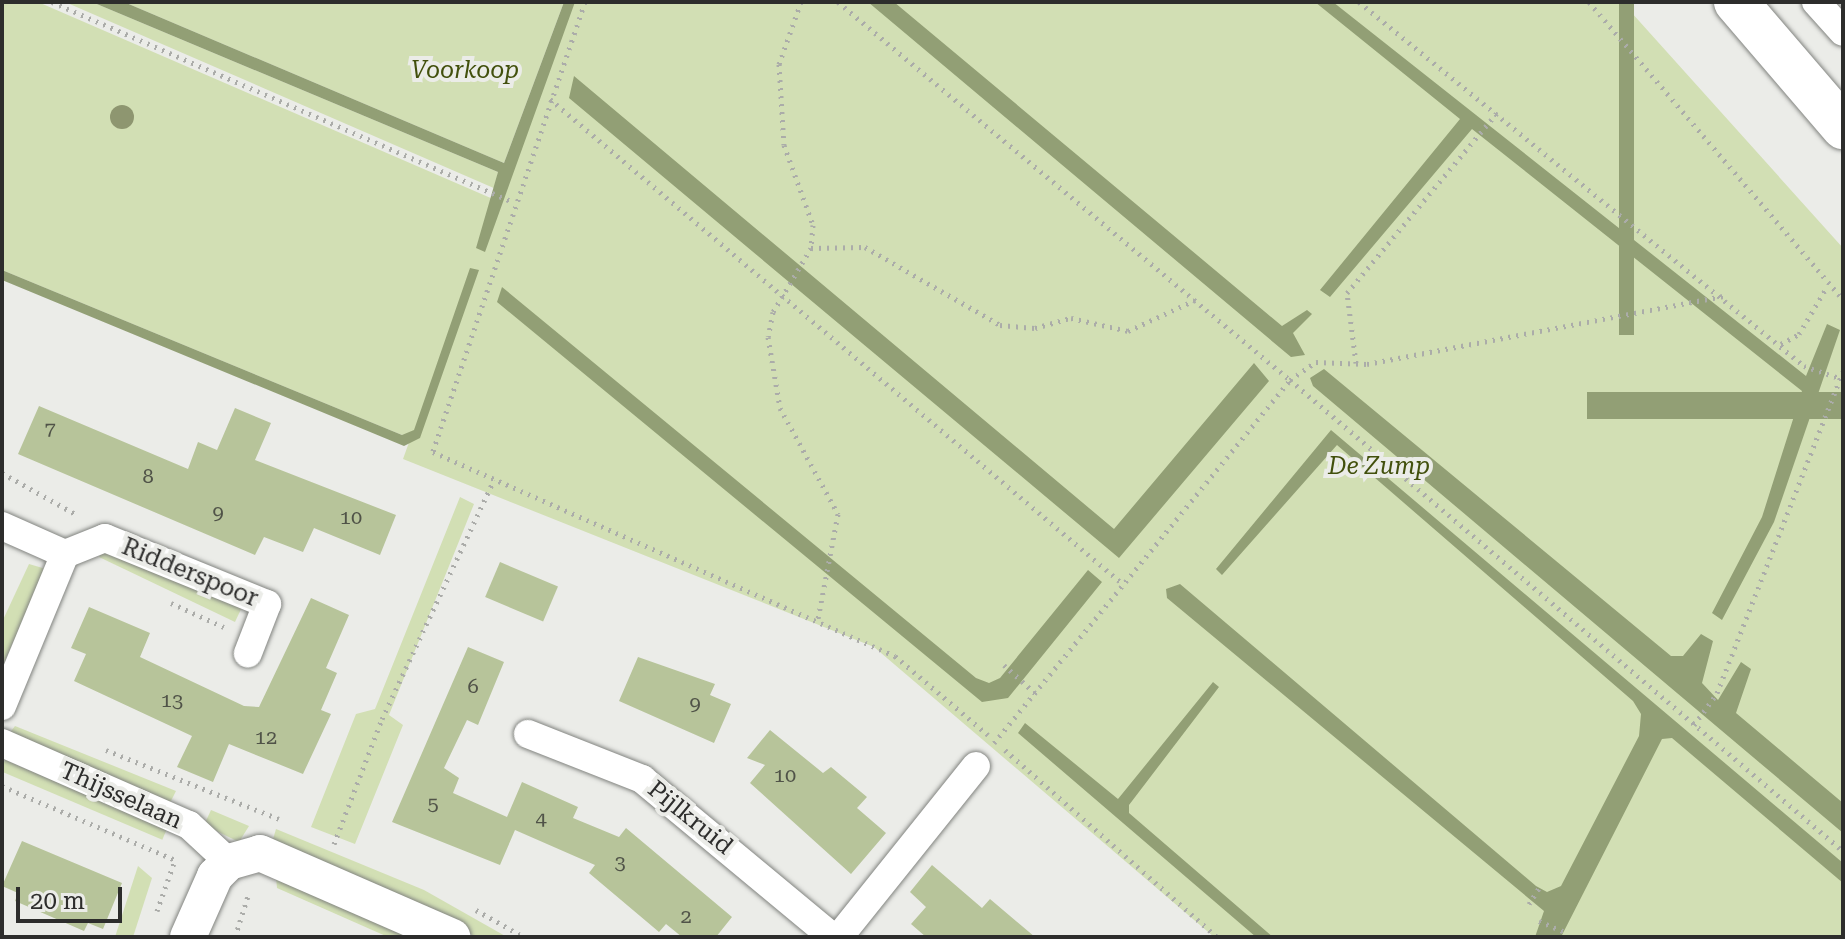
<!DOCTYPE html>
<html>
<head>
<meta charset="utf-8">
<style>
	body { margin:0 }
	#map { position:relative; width:1845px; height:939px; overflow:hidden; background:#ebece8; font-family:"Roboto Serif",serif }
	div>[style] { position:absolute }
	.green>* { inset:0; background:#d2dfb4; transform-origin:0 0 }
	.water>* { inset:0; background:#929f75; transform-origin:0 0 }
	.building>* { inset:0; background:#b7c49a; transform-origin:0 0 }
	.path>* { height:5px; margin-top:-2.5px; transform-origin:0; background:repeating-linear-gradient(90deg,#abaca9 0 2px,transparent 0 8px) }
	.roads { filter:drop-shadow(0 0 2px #828480) drop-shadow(0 0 2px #828480) }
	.minor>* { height:28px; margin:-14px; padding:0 14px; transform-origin:14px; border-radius:14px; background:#fff }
	.tertiary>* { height:36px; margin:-18px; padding:0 18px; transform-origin:18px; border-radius:18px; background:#fff }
	.trunk>* { height:44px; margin:-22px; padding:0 22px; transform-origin:22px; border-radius:22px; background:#fff }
	.trees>* { width:24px; height:24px; margin:-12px; border-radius:50%; background:#8e9670 }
	span { translate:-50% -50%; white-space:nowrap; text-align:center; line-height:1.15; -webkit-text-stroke:8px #ebece8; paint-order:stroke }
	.number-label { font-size:20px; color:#505348 }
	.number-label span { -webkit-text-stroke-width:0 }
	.park-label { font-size:24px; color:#42500d; font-style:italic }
	.street-label { font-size:24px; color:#2d2d2c }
	.frame { position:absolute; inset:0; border:4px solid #2d2d2c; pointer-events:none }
	.scale { position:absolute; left:16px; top:887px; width:106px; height:36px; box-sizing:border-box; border:4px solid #2d2d2c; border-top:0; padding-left:10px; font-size:24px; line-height:28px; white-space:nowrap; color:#2d2d2c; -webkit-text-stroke:6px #ebece8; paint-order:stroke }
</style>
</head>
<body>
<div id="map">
	<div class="green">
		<div style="clip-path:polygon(2px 2px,38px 2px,493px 199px,476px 248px,572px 2px,1622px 2px,1843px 248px,1843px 937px,1214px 937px,874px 647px,403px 459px,412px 434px,402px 435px,2px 270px)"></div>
		<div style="clip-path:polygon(65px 2px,92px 2px,498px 172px,496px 189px)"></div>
		<div style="clip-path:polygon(124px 2px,564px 2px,504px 163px)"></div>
		<div style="clip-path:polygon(460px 497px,474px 504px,389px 715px,403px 725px,355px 844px,311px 827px,356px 714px,375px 709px)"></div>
		<div style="clip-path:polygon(103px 550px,242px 607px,235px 622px,99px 557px)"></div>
		<div style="clip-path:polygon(29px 564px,46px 569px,2px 667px,2px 622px)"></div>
		<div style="clip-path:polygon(15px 726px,176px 791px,170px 803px,9px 734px)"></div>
		<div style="left:5px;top:760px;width:176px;height:12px;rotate:23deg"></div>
		<div style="clip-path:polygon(211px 810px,249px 826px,239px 842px,204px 825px)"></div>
		<div style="clip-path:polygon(276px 829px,424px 890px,507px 937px,477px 937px,271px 846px)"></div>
		<div style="clip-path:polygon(138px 866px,152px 878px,133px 937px,115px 937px)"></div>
		<div style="clip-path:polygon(276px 877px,415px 937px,388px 937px,277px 888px)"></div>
	</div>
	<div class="water">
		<div style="clip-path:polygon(92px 2px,124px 2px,504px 163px,564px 2px,575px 2px,485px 252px,476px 248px,498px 172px)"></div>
		<div style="clip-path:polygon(868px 2px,894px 2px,1282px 326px,1307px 310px,1312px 314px,1293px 333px,1305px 355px,1291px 357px)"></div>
		<div style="clip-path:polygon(1315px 2px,1333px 2px,1806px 376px,1827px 324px,1840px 330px,1774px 522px,1722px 620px,1712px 613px,1762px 517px,1802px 391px,1472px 129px,1330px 297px,1320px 290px,1460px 119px)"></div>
		<div style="left:1619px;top:2px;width:15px;height:333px"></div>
		<div style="clip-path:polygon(574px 76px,1114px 529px,1254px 363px,1269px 381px,1119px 558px,569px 98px)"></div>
		<div style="clip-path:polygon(470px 268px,479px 270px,420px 438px,404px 446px,2px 280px,2px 270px,402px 435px,414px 430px)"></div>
		<div style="clip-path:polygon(502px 287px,976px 678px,989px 683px,1000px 678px,1088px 570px,1102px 582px,1008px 698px,982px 702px,497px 302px)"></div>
		<div style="clip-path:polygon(1324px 369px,1671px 656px,1683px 656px,1701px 634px,1713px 641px,1702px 683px,1718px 700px,1741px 662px,1751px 669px,1736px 713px,1843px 803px,1843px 833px,1313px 386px,1310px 378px)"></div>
		<div style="left:1843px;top:392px;width:27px;height:256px;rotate:90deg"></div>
		<div style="clip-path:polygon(1331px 430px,1843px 863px,1843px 883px,1672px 738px,1662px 739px,1561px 937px,1535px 937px,1544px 911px,1167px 598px,1166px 589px,1180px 584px,1536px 886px,1547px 892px,1561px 886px,1639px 736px,1641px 714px,1633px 701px,1337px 445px,1222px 575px,1216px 569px)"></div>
		<div style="clip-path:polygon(1213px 682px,1219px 687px,1129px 805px,1129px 813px,1273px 937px,1256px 937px,1018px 733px,1025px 723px,1118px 799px)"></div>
	</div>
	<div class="building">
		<div style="clip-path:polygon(39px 406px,188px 469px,198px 442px,217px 450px,235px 408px,271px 423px,255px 460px,396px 515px,380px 555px,314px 528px,303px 552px,264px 537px,255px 555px,18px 454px)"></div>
		<div style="left:500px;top:562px;width:63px;height:38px;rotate:23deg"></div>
		<div style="clip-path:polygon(311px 598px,349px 615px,326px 668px,337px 673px,321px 710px,331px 714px,303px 774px,229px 744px,213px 782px,177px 767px,192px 736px,74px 681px,86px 654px,71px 648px,89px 607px,150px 633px,140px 657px,244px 706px,259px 707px)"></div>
		<div style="clip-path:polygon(468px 647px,504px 662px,478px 725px,467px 720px,444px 768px,459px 778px,453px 793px,507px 817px,522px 782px,578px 807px,573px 818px,619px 837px,626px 828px,732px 917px,716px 937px,682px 937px,666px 924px,659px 932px,589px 873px,595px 865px,515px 830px,500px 865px,392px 822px)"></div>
		<div style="clip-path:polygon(638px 657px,715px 684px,710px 695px,731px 704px,714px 743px,619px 701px)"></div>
		<div style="clip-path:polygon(770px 730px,823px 773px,831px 767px,867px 797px,857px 808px,886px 833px,851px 874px,750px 783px,765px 765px,747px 758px)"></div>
		<div style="clip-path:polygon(22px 841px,122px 883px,103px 929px,88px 923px,84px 931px,15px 901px,18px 893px,2px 886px)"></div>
		<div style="clip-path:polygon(932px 865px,982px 908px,990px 899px,1035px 937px,926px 937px,911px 924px,926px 907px,910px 892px)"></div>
	</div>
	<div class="path">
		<div style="left:52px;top:2px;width:503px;rotate:23.45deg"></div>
		<div style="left:585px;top:2px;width:475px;rotate:108.7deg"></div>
		<div style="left:433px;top:452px;width:505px;rotate:23.82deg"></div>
		<div style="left:895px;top:656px;width:122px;rotate:40.3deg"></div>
		<div style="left:801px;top:2px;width:66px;rotate:109.5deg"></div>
		<div style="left:779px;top:64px;width:81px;rotate:86.5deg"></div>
		<div style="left:784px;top:145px;width:85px;rotate:70.1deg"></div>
		<div style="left:813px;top:225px;width:23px;rotate:95deg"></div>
		<div style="left:811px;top:248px;width:74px;rotate:120.7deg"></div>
		<div style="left:773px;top:312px;width:25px;rotate:101deg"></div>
		<div style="left:768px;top:337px;width:72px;rotate:80.4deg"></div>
		<div style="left:780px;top:408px;width:121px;rotate:61.3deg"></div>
		<div style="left:838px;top:514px;width:107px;rotate:100.8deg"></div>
		<div style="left:838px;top:2px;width:589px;rotate:39.91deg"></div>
		<div style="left:1290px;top:380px;width:32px;rotate:-35deg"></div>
		<div style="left:1316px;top:362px;width:51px;rotate:2.2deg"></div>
		<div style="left:1367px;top:364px;width:363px;rotate:-10.8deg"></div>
		<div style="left:1359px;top:2px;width:575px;rotate:39.28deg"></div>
		<div style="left:1804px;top:366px;width:39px;rotate:19deg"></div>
		<div style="left:1589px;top:2px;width:391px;rotate:49.5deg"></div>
		<div style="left:550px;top:99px;width:752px;rotate:40.25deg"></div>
		<div style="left:811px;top:248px;width:54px;rotate:-1.1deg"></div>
		<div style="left:865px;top:247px;width:156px;rotate:30deg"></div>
		<div style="left:1000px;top:325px;width:35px;rotate:5deg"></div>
		<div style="left:1035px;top:328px;width:37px;rotate:-16deg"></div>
		<div style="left:1071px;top:318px;width:58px;rotate:12.8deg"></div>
		<div style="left:1128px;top:331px;width:74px;rotate:-24.8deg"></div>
		<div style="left:1781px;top:344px;width:21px;rotate:-29deg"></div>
		<div style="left:1799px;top:334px;width:55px;rotate:-59.2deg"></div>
		<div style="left:1356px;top:363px;width:71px;rotate:-97.3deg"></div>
		<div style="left:1347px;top:293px;width:234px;rotate:-50.2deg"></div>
		<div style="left:2px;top:473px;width:86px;rotate:29.2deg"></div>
		<div style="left:171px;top:603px;width:58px;rotate:24.4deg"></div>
		<div style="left:1004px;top:665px;width:42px;rotate:42.1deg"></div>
		<div style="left:1694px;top:725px;width:39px;rotate:-54deg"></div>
		<div style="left:1717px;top:693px;width:345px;rotate:-68.6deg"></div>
		<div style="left:994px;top:743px;width:468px;rotate:-50.8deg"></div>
		<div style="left:1290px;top:380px;width:726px;rotate:40.42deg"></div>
		<div style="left:106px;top:750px;width:186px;rotate:21.7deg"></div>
		<div style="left:1005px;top:750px;width:283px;rotate:41.4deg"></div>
		<div style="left:2px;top:786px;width:191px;rotate:23.1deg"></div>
		<div style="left:334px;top:844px;width:134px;rotate:-69deg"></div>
		<div style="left:382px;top:719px;width:264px;rotate:-64.9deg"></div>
		<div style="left:1529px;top:904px;width:22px;rotate:-58deg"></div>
		<div style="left:476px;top:910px;width:55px;rotate:29.4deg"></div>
		<div style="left:157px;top:911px;width:54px;rotate:-70.6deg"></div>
		<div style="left:1539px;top:921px;width:30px;rotate:23deg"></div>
		<div style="left:235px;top:937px;width:43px;rotate:-72.4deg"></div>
	</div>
	<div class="roads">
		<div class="minor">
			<div style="left:1816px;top:2px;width:40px;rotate:48deg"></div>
			<div style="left:2px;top:526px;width:69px;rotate:24deg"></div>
			<div style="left:65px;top:554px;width:43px;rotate:-21.8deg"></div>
			<div style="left:105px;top:538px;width:175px;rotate:22.2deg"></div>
			<div style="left:267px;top:604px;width:53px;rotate:111.2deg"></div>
			<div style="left:2px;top:706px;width:165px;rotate:-67.5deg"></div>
			<div style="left:528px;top:734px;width:123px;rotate:21.5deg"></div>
			<div style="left:642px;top:779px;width:247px;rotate:39.7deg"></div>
			<div style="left:2px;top:743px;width:204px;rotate:23.7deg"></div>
			<div style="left:189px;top:825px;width:54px;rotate:42.8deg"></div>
			<div style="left:839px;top:937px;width:219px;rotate:-51.3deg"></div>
		</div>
		<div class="tertiary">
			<div style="left:188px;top:937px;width:67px;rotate:-66.1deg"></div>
			<div style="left:215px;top:876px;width:20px;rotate:-45deg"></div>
			<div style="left:229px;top:862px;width:32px;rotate:-16deg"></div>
			<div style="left:260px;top:853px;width:210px;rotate:23.6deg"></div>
		</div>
		<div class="trunk">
			<div style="left:1736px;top:2px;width:165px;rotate:49.4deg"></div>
		</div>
	</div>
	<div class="trees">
		<div style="left:122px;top:117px"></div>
	</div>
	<div class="number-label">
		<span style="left:50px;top:429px">7</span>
		<span style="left:148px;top:476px">8</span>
		<span style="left:218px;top:512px">9</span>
		<span style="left:351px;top:517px">10</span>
		<span style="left:473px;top:686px">6</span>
		<span style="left:172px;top:700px">13</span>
		<span style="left:695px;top:703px">9</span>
		<span style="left:266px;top:737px">12</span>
		<span style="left:785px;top:775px">10</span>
		<span style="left:433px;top:803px">5</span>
		<span style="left:541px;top:818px">4</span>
		<span style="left:620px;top:862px">3</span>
		<span style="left:686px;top:916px">2</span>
	</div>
	<div class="park-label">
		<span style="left:465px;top:71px">Voorkoop</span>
		<span style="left:1379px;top:467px">De Zump</span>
	</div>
	<div class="street-label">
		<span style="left:190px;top:573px;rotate:22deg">Ridderspoor</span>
		<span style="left:121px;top:796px;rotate:24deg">Thijsselaan</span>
		<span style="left:690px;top:818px;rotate:39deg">Pijlkruid</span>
	</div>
	<div class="frame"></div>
	<div class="scale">20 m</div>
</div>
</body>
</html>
